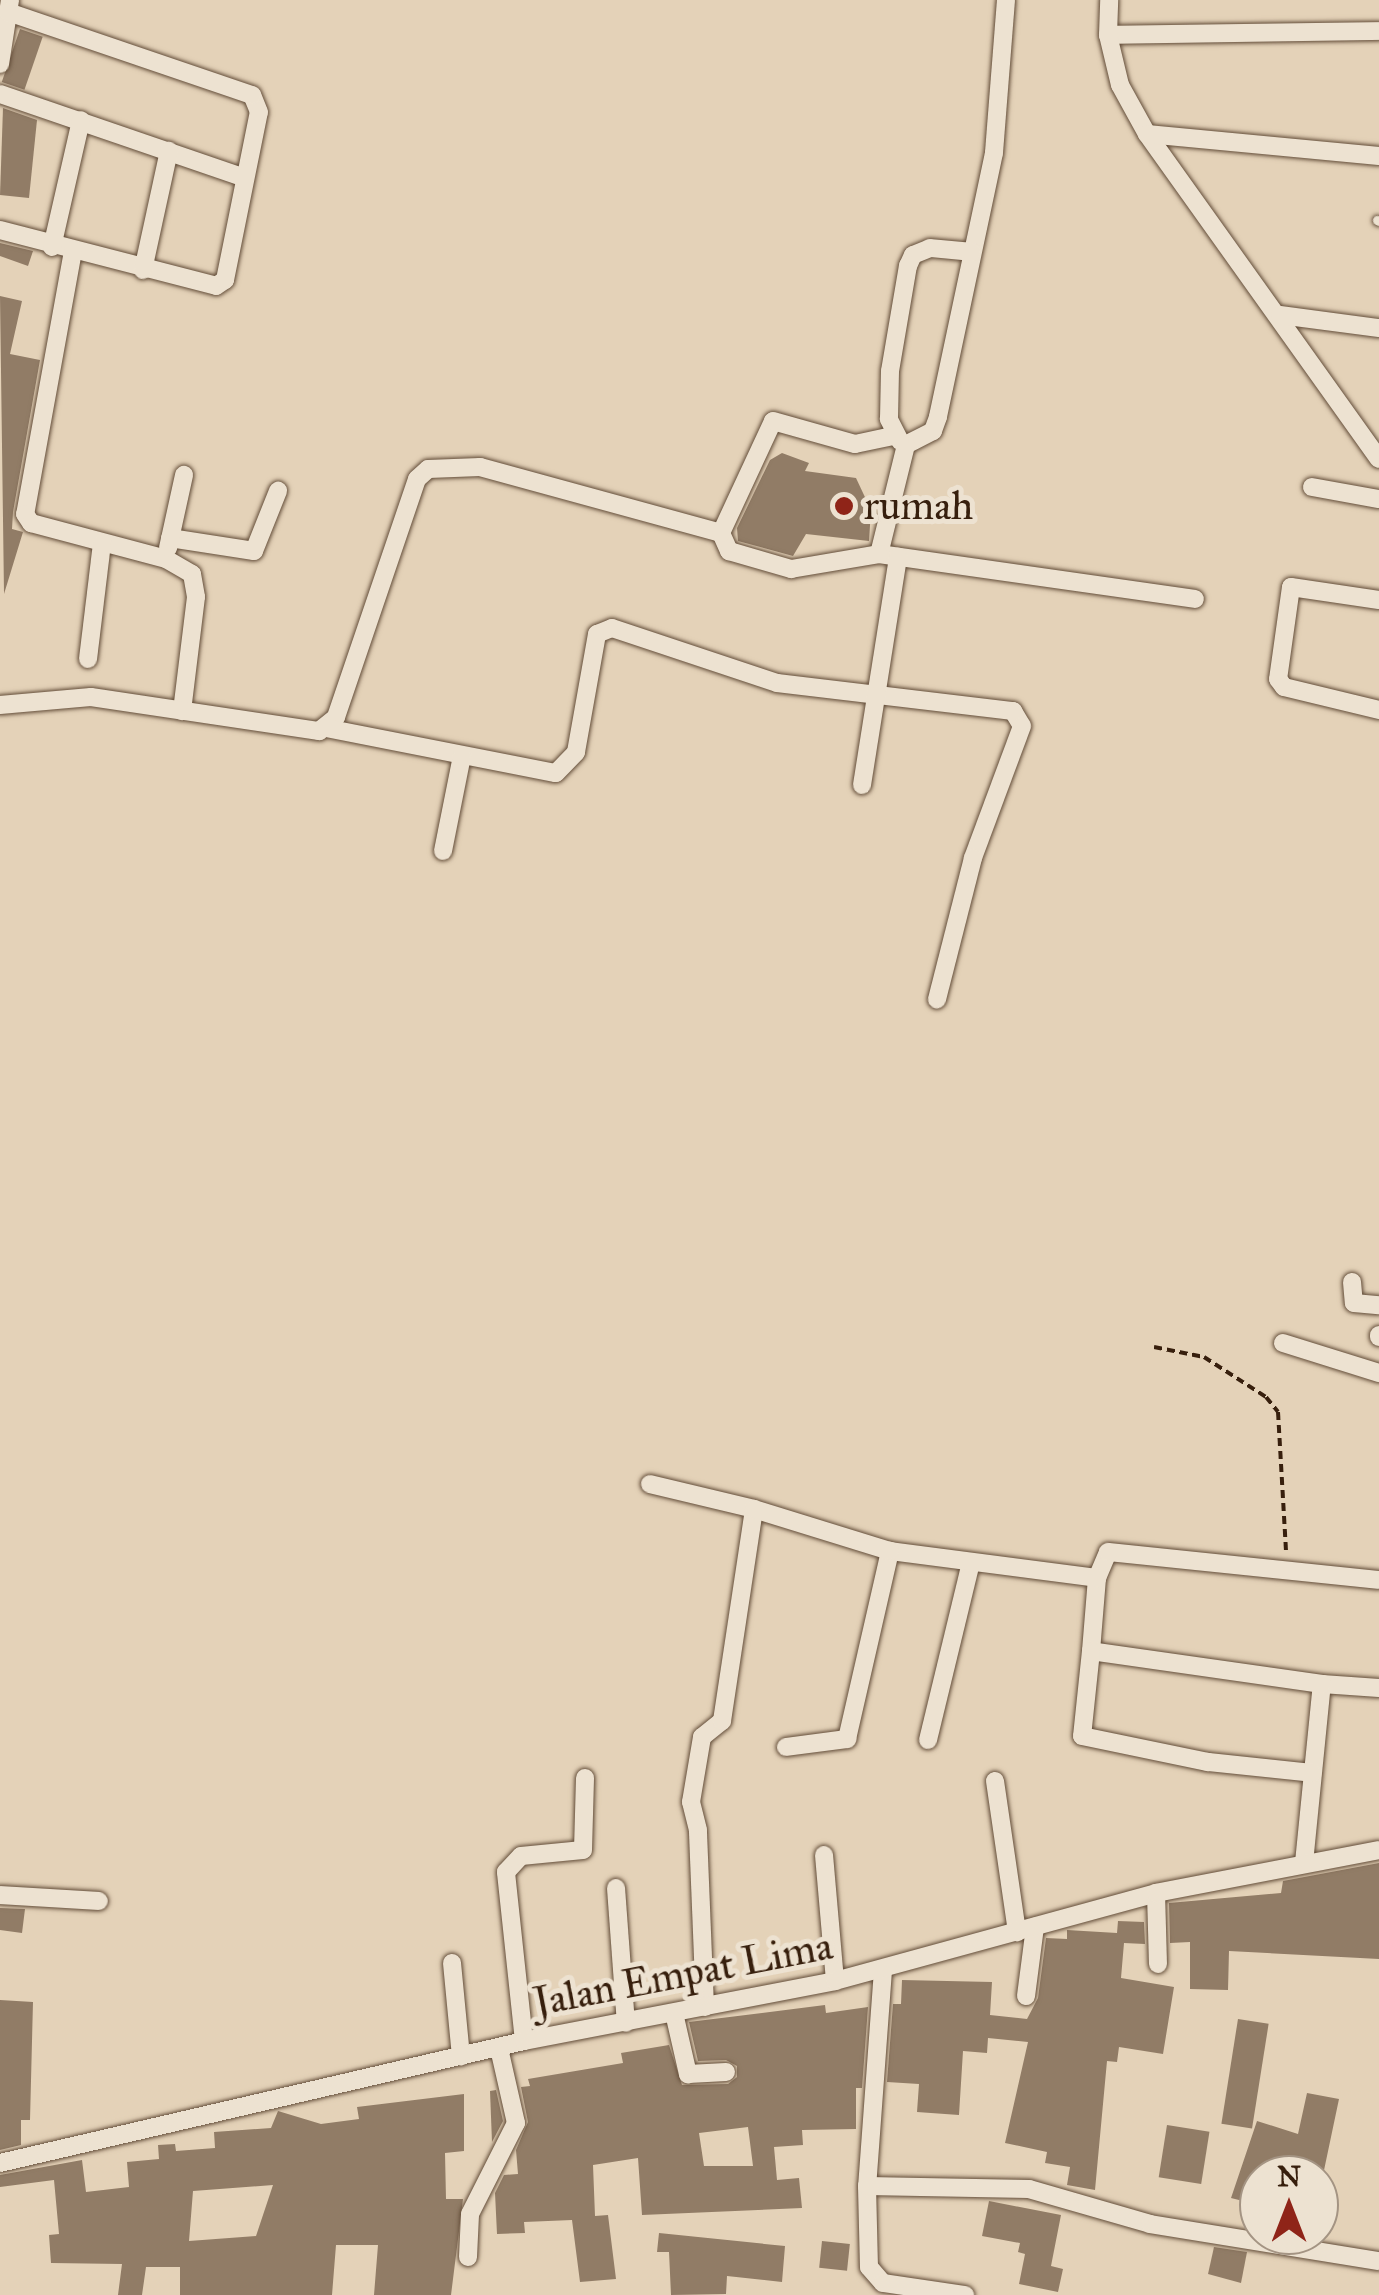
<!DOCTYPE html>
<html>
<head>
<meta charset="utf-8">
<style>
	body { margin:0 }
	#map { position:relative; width:1379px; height:2295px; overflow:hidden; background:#e4d2b8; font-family:"IM FELL Great Primer",serif }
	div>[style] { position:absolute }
	.building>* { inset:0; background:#917c66; transform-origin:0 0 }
	.path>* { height:4px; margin-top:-2px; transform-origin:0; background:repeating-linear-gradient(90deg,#371f0d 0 8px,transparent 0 13px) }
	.roads { filter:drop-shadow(0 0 2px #624c38) drop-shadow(0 0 2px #624c38) }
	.service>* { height:9px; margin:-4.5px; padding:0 4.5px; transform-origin:4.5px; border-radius:4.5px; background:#ede2d1 }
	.minor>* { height:18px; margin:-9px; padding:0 9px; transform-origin:9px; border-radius:9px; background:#ede2d1 }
	.dots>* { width:28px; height:28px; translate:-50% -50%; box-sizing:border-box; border:5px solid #ede2d1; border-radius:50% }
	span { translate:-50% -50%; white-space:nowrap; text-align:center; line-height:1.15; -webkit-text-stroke:10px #ede2d1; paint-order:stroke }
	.poi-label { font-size:40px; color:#371f0d }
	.left { translate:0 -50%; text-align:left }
	.street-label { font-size:40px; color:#371f0d }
	.north { position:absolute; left:1239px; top:2155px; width:100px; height:100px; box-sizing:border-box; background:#ede2d1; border:2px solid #a49483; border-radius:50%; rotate:0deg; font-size:28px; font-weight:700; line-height:40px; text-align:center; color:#371f0d }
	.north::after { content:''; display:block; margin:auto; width:35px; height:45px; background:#8f2418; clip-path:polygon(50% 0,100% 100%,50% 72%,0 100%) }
</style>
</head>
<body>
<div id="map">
	<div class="building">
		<div style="left:20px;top:29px;width:24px;height:56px;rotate:19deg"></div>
		<div style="clip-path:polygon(3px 108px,37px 120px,29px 198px,0 195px)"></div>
		<div style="clip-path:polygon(0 243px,33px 251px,28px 266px,0 256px)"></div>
		<div style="clip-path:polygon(0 296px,22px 301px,10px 354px,40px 360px,13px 512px,12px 529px,23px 532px,4px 594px)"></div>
		<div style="clip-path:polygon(782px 453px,809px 463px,805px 471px,856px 478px,871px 510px,869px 541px,806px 534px,793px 556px,738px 541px,737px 528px,770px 460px)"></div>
		<div style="clip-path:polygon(1379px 1863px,1379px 1959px,1229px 1951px,1228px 1990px,1190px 1989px,1190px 1942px,1170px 1943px,1169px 1903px,1281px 1893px,1283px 1881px)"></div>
		<div style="clip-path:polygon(0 1908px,25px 1909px,22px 1933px,0 1930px)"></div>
		<div style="clip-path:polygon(1118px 1921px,1144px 1922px,1145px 1944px,1124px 1943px,1121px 1978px,1174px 1987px,1163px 2054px,1119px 2047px,1117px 2062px,1107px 2061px,1095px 2190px,1067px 2185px,1070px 2167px,1045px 2163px,1047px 2152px,1005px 2143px,1028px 2042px,988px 2038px,987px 2053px,963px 2051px,959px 2115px,917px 2112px,919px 2084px,887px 2082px,893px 2004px,901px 2004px,902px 1980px,992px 1982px,990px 2015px,1027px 2019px,1038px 1998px,1046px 1938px,1067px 1939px,1067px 1930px,1117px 1933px)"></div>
		<div style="clip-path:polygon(0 2000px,33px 2002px,30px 2120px,21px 2120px,21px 2145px,0 2150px)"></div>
		<div style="clip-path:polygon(evenodd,825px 2005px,826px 2013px,868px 2007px,862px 2088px,856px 2088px,856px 2129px,802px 2130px,803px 2145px,774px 2147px,777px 2180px,799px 2178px,802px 2208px,642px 2215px,638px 2158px,593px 2165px,595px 2216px,608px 2215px,616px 2279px,580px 2282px,572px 2220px,524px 2222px,525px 2233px,497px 2234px,495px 2193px,504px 2175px,518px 2174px,516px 2150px,528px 2122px,521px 2087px,530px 2086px,528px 2079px,623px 2063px,621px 2053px,669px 2045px,682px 2085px,728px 2084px,737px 2077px,737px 2066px,726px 2060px,698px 2061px,689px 2022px,825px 2005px,748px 2127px,753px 2166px,704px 2166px,699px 2133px,748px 2127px)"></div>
		<div style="left:1238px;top:2019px;width:31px;height:106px;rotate:9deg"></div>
		<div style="clip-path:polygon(496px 2090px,503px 2121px,492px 2142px,490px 2091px)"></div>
		<div style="clip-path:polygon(1307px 2093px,1339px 2099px,1323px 2175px,1259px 2175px,1259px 2205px,1231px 2198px,1257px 2121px,1298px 2134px)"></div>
		<div style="clip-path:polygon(evenodd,464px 2094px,464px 2151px,445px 2153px,446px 2199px,463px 2199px,451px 2295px,374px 2295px,378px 2245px,336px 2245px,332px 2295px,180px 2295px,180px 2267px,146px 2267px,142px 2295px,118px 2295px,122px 2264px,51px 2263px,49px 2235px,59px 2234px,54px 2180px,0 2187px,0 2175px,82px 2160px,86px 2192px,129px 2187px,127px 2162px,159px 2159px,158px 2145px,175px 2144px,176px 2151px,215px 2148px,214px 2132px,271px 2128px,278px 2111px,321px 2124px,359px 2119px,357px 2107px,464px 2094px,273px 2185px,256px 2236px,189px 2241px,193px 2191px,273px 2185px)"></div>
		<div style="left:1167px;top:2125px;width:43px;height:53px;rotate:9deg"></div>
		<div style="clip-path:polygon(989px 2201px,1061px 2215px,1051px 2266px,1063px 2269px,1058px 2292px,1019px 2284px,1025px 2254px,1018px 2252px,1020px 2243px,982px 2236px)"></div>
		<div style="clip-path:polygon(659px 2233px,785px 2246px,782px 2282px,727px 2276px,726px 2294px,671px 2295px,669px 2252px,657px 2252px)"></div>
		<div style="left:822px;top:2241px;width:28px;height:27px;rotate:6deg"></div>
		<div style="clip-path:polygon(1214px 2247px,1247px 2252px,1241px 2283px,1208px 2274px)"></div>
	</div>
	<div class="path">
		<div style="left:1154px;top:1347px;width:51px;rotate:11.3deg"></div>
		<div style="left:1204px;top:1357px;width:74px;rotate:32.8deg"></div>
		<div style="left:1266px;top:1397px;width:19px;rotate:51deg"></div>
		<div style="left:1278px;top:1412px;width:139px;rotate:86.7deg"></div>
	</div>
	<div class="roads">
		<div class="service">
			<div style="left:1377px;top:220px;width:2px;rotate:27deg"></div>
		</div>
		<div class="minor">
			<div style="left:1006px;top:0;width:153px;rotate:94.5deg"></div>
			<div style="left:994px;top:153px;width:270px;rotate:102deg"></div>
			<div style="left:938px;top:417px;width:15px;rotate:110deg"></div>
			<div style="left:933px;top:431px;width:30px;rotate:153deg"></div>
			<div style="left:906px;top:445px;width:112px;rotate:103.9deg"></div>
			<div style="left:879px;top:554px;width:319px;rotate:8.1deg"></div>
			<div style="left:1379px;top:31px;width:271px;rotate:179.2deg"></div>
			<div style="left:1108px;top:35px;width:51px;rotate:76.5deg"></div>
			<div style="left:1120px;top:85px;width:56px;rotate:61.1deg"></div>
			<div style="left:1147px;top:134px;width:399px;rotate:54.5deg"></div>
			<div style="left:1108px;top:35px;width:35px;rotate:-88deg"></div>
			<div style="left:0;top:64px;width:65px;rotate:-81.1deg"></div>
			<div style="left:0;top:94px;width:257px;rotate:18.9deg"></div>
			<div style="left:1147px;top:134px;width:233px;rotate:5.4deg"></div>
			<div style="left:0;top:230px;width:223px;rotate:14.5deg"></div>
			<div style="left:216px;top:286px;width:11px;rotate:-34deg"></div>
			<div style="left:225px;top:280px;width:171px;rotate:-78.6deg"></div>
			<div style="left:259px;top:112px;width:18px;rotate:-112deg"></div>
			<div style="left:252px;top:95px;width:258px;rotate:-161.2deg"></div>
			<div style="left:52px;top:247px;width:130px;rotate:-77.1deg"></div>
			<div style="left:73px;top:251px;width:267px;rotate:100.3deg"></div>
			<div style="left:25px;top:514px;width:11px;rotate:56deg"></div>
			<div style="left:31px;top:523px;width:140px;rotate:14.9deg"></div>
			<div style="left:166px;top:559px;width:30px;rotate:30deg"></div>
			<div style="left:192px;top:574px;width:23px;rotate:80deg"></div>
			<div style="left:196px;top:597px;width:115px;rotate:97deg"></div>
			<div style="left:143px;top:270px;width:122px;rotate:-77.7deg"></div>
			<div style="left:1280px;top:315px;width:100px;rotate:7.5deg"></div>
			<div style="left:900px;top:441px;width:25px;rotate:-117deg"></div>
			<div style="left:889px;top:419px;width:48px;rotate:-88.8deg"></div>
			<div style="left:890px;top:371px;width:107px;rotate:-80.3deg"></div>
			<div style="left:908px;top:266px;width:12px;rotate:-66deg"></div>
			<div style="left:913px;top:255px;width:18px;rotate:-22deg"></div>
			<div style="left:930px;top:248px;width:42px;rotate:5.4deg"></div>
			<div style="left:1312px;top:487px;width:68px;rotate:10.2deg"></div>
			<div style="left:721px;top:533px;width:20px;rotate:66deg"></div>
			<div style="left:729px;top:551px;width:65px;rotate:16.2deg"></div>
			<div style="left:791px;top:569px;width:89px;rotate:-9.7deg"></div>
			<div style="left:170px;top:538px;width:85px;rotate:8.8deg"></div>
			<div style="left:254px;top:551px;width:65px;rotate:-68.2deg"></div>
			<div style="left:168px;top:548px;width:75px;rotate:-77.6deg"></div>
			<div style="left:1379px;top:600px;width:89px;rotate:-171.6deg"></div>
			<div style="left:1291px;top:587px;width:93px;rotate:98deg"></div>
			<div style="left:1278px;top:679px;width:10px;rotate:53deg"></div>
			<div style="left:1284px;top:687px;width:98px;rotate:13.6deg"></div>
			<div style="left:88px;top:659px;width:117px;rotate:-83.1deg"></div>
			<div style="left:0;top:705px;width:91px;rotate:-5deg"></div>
			<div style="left:91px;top:697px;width:231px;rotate:8.5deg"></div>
			<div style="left:319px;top:731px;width:22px;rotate:-39deg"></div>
			<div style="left:336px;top:717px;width:251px;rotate:-71.2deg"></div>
			<div style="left:417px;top:479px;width:15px;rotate:-42deg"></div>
			<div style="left:428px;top:469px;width:52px;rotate:-2.2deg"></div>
			<div style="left:480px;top:467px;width:250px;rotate:15.3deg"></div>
			<div style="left:721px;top:533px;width:123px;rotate:-65.1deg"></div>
			<div style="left:773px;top:421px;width:85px;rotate:15.7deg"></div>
			<div style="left:855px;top:444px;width:38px;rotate:-12deg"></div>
			<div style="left:326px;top:728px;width:234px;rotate:11.1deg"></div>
			<div style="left:556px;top:773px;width:29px;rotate:-46deg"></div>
			<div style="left:576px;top:752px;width:120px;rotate:-79.9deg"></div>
			<div style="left:597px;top:634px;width:16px;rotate:-22deg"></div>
			<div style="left:612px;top:628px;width:174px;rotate:18.4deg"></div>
			<div style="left:777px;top:683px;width:238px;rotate:6.8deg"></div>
			<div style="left:1013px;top:711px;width:17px;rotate:59deg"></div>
			<div style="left:1022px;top:726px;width:141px;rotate:110.4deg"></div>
			<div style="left:973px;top:858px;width:146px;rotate:104.3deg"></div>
			<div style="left:862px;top:785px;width:231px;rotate:-81deg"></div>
			<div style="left:443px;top:851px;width:97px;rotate:-78.7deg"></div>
			<div style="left:1352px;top:1282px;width:21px;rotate:85deg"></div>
			<div style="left:1354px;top:1303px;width:25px;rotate:5deg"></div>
			<div style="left:1379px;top:1335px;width:2px;rotate:90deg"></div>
			<div style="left:1283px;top:1343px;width:101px;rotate:17.4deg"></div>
			<div style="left:650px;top:1484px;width:107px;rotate:13.5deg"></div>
			<div style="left:1091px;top:1651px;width:73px;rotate:-85.3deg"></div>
			<div style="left:1097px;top:1578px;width:28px;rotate:-67deg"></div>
			<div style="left:1108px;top:1552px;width:272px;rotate:5.9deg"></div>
			<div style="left:1322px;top:1684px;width:57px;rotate:4deg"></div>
			<div style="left:928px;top:1740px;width:179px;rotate:-76.4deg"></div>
			<div style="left:786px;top:1747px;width:62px;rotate:-7.5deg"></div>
			<div style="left:847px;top:1739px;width:193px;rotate:-77.1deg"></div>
			<div style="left:890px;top:1551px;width:209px;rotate:7.4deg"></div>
			<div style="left:995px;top:1781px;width:153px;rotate:81.7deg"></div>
			<div style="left:824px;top:1855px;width:126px;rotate:85deg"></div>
			<div style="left:1304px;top:1863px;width:180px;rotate:-84.3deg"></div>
			<div style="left:1322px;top:1684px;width:233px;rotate:-171.9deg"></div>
			<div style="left:1091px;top:1651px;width:85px;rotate:96deg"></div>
			<div style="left:1082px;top:1736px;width:129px;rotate:11.7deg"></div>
			<div style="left:1208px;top:1762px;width:105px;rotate:6deg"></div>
			<div style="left:616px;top:1888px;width:135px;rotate:85.8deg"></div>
			<div style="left:1156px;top:1893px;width:71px;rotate:88.4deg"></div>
			<div style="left:0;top:1895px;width:99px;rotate:3.5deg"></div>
			<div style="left:452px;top:1963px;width:94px;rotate:84.5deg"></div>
			<div style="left:883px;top:1970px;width:217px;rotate:94.2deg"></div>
			<div style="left:867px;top:2186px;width:81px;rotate:88.6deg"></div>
			<div style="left:869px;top:2267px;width:21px;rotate:49deg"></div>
			<div style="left:883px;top:2283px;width:83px;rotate:8.3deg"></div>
			<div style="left:1026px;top:1996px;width:70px;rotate:-82.6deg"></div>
			<div style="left:705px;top:2007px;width:177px;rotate:-92.3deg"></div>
			<div style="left:698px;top:1830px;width:29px;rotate:-104deg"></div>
			<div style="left:691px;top:1802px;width:66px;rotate:-80.4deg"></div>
			<div style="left:702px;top:1737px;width:26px;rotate:-39deg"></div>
			<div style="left:722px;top:1721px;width:214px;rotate:-81.4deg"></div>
			<div style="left:754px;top:1509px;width:142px;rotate:17.2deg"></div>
			<div style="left:674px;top:2013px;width:63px;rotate:77.1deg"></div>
			<div style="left:688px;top:2074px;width:38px;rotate:-3deg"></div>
			<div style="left:524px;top:2041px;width:170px;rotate:-96.1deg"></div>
			<div style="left:506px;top:1872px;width:22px;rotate:-47deg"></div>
			<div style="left:521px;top:1856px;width:62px;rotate:-5.5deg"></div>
			<div style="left:583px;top:1850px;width:72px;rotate:-88.4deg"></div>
			<div style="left:0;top:2163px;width:538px;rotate:-13.11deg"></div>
			<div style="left:524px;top:2041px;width:317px;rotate:-10.9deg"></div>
			<div style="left:835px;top:1981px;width:333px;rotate:-15.3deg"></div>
			<div style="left:1156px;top:1893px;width:227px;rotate:-10.9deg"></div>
			<div style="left:867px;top:2186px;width:162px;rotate:1.1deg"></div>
			<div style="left:1029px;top:2189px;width:126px;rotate:16.1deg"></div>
			<div style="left:1150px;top:2224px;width:232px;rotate:9.2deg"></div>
			<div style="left:468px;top:2257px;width:43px;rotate:-87.3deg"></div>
			<div style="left:470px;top:2214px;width:102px;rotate:-63.2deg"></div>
			<div style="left:516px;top:2123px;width:77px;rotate:-102.8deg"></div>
		</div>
	</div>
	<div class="dots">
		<div style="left:844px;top:506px;background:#8f2418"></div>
	</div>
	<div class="poi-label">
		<span class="left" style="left:864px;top:506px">rumah</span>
	</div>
	<div class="street-label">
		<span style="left:683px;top:1974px;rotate:-11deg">Jalan Empat Lima</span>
	</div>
	<div class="north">N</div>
</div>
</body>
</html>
